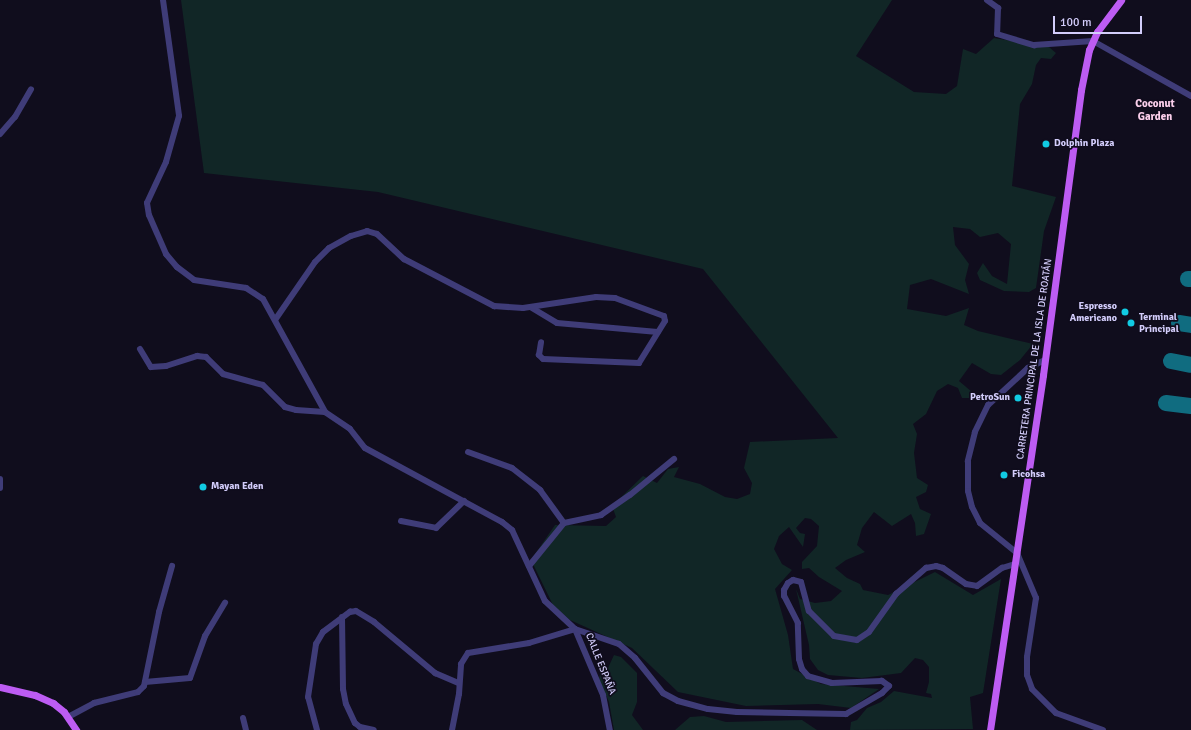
<!DOCTYPE html>
<html>
<head>
<meta charset="utf-8">
<style>
	body { margin:0 }
	#map { position:relative; width:1191px; height:730px; overflow:hidden; background:#100d1d; font-family:Signika,sans-serif }
	div>[style] { position:absolute }
	.green>* { inset:0; background:#112626 }
	.taxiway>* { height:16px; margin:-8px; padding:0 8px; transform-origin:8px; border-radius:8px; background:#106c80 }
	.minor>* { height:6px; margin:-3px; padding:0 3px; transform-origin:3px; border-radius:3px; background:#3f3c78 }
	.major>* { height:7px; margin:-3.5px; padding:0 3.5px; transform-origin:3.5px; border-radius:3.5px; background:#bd5cf3 }
	.dots>* { width:11px; height:11px; translate:-50% -50%; box-sizing:border-box; border:2px solid #100d1d; border-radius:50% }
	span { translate:-50% -50%; white-space:nowrap; text-align:center; line-height:1.15; -webkit-text-stroke:3.5px #100d1d; paint-order:stroke }
	.poi-label { font-size:10px; color:#d3cdfb; font-weight:700 }
	.left { translate:0 -50%; text-align:left }
	.right { translate:-100% -50%; text-align:right }
	.street-label { font-size:10px; color:#d3cdfb }
	.neighbourhood-label { font-size:11px; color:#fbcfeb; font-weight:700 }
	.scale { position:absolute; left:1053px; top:16px; width:89px; height:18px; box-sizing:border-box; border:2px solid #d3cdfb; border-top:0; padding-left:5px; font-size:12px; line-height:14px; white-space:nowrap; color:#d3cdfb; -webkit-text-stroke:3px #100d1d; paint-order:stroke }
</style>
</head>
<body>
<div id="map">
	<div class="green">
		<div style="clip-path:polygon(181px 0,892px 0,856px 56px,914px 92px,946px 94px,957px 86px,963px 49px,976px 54px,994px 38px,1049px 47px,1056px 53px,1051px 59px,1041px 58px,1036px 65px,1032px 84px,1020px 104px,1012px 186px,1056px 197px,1044px 231px,1036px 288px,1029px 292px,1004px 291px,980px 280px,977px 273px,983px 263px,992px 276px,1007px 284px,1011px 244px,998px 233px,980px 237px,970px 229px,953px 227px,955px 245px,969px 264px,965px 280px,969px 294px,931px 279px,910px 285px,907px 309px,946px 316px,969px 308px,964px 325px,978px 331px,1033px 344px,1020px 360px,1001px 375px,991px 374px,972px 363px,959px 381px,972px 392px,969px 398px,962px 398px,958px 388px,948px 384px,937px 391px,926px 414px,913px 424px,917px 434px,914px 453px,917px 478px,928px 485px,926px 492px,916px 497px,920px 509px,931px 514px,924px 534px,916px 536px,915px 523px,911px 514px,892px 526px,874px 512px,862px 528px,857px 545px,865px 552px,846px 560px,835px 568px,847px 578px,860px 584px,863px 590px,888px 595px,935px 572px,973px 595px,1001px 579px,983px 693px,970px 697px,973px 729px,850px 730px,851px 722px,857px 720px,867px 708px,881px 702px,894px 691px,932px 698px,931px 694px,926px 693px,929px 682px,929px 667px,923px 660px,915px 658px,901px 673px,862px 678px,828px 675px,818px 670px,810px 659px,809px 645px,796px 589px,800px 599px,815px 603px,831px 601px,842px 591px,819px 577px,809px 568px,802px 569px,802px 562px,817px 546px,819px 526px,811px 519px,805px 518px,796px 528px,800px 533px,805px 534px,803px 547px,789px 527px,779px 536px,774px 549px,782px 564px,792px 570px,775px 589px,788px 635px,793px 669px,821px 684px,879px 689px,851px 708px,818px 704px,746px 706px,678px 692px,632px 648px,570px 620px,553px 605px,531px 560px,555px 525px,606px 526px,616px 517px,612px 506px,643px 476px,657px 483px,668px 469px,679px 467px,674px 477px,700px 484px,725px 497px,737px 499px,750px 494px,752px 483px,744px 468px,750px 442px,838px 438px,703px 269px,378px 192px,204px 173px)"></div>
		<div style="clip-path:polygon(614px 655px,621px 657px,637px 673px,637px 702px,632px 715px,643px 730px,614px 730px,609px 702px,599px 679px,601px 670px,608px 668px)"></div>
		<div style="clip-path:polygon(704px 716px,726px 722px,802px 720px,817px 730px,675px 730px,690px 717px)"></div>
	</div>
	<div class="taxiway">
		<div style="left:1188px;top:279px;width:3px"></div>
		<div style="left:1179px;top:323px;width:12px;rotate:9deg"></div>
		<div style="left:1171px;top:361px;width:20px;rotate:11deg"></div>
		<div style="left:1166px;top:403px;width:25px;rotate:7deg"></div>
	</div>
	<div class="minor">
		<div style="left:163px;top:0;width:117px;rotate:82.1deg"></div>
		<div style="left:179px;top:116px;width:48px;rotate:105.8deg"></div>
		<div style="left:166px;top:162px;width:45px;rotate:114.9deg"></div>
		<div style="left:147px;top:203px;width:12px;rotate:81deg"></div>
		<div style="left:149px;top:215px;width:43px;rotate:66.4deg"></div>
		<div style="left:166px;top:254px;width:17px;rotate:50deg"></div>
		<div style="left:177px;top:267px;width:21px;rotate:37deg"></div>
		<div style="left:194px;top:280px;width:53px;rotate:8.7deg"></div>
		<div style="left:246px;top:288px;width:20px;rotate:33deg"></div>
		<div style="left:263px;top:299px;width:129px;rotate:61.2deg"></div>
		<div style="left:325px;top:412px;width:30px;rotate:34deg"></div>
		<div style="left:350px;top:429px;width:24px;rotate:52deg"></div>
		<div style="left:365px;top:448px;width:156px;rotate:28.4deg"></div>
		<div style="left:502px;top:522px;width:13px;rotate:39deg"></div>
		<div style="left:512px;top:530px;width:78px;rotate:65.1deg"></div>
		<div style="left:545px;top:601px;width:41px;rotate:43deg"></div>
		<div style="left:575px;top:629px;width:72px;rotate:67deg"></div>
		<div style="left:603px;top:695px;width:36px;rotate:79deg"></div>
		<div style="left:987px;top:0;width:14px;rotate:36deg"></div>
		<div style="left:998px;top:8px;width:26px;rotate:92deg"></div>
		<div style="left:997px;top:34px;width:39px;rotate:17deg"></div>
		<div style="left:1034px;top:45px;width:59px;rotate:-3.9deg"></div>
		<div style="left:1093px;top:41px;width:112px;rotate:29.3deg"></div>
		<div style="left:0;top:134px;width:23px;rotate:-49deg"></div>
		<div style="left:15px;top:117px;width:32px;rotate:-60deg"></div>
		<div style="left:532px;top:308px;width:29px;rotate:31deg"></div>
		<div style="left:557px;top:323px;width:101px;rotate:5.1deg"></div>
		<div style="left:275px;top:320px;width:70px;rotate:-55.4deg"></div>
		<div style="left:315px;top:262px;width:20px;rotate:-45deg"></div>
		<div style="left:329px;top:248px;width:25px;rotate:-29deg"></div>
		<div style="left:351px;top:236px;width:17px;rotate:-17deg"></div>
		<div style="left:367px;top:231px;width:10px;rotate:17deg"></div>
		<div style="left:377px;top:234px;width:37px;rotate:43deg"></div>
		<div style="left:404px;top:259px;width:102px;rotate:27.6deg"></div>
		<div style="left:494px;top:306px;width:29px;rotate:4deg"></div>
		<div style="left:523px;top:308px;width:74px;rotate:-8.6deg"></div>
		<div style="left:596px;top:297px;width:19px;rotate:3deg"></div>
		<div style="left:615px;top:298px;width:52px;rotate:20.2deg"></div>
		<div style="left:664px;top:316px;width:5px;rotate:79deg"></div>
		<div style="left:665px;top:321px;width:49px;rotate:121.8deg"></div>
		<div style="left:639px;top:363px;width:96px;rotate:-177.6deg"></div>
		<div style="left:543px;top:359px;width:6px;rotate:-135deg"></div>
		<div style="left:539px;top:355px;width:13px;rotate:-81deg"></div>
		<div style="left:140px;top:349px;width:21px;rotate:59deg"></div>
		<div style="left:151px;top:367px;width:15px;rotate:-4deg"></div>
		<div style="left:166px;top:366px;width:33px;rotate:-18deg"></div>
		<div style="left:197px;top:356px;width:9px;rotate:6deg"></div>
		<div style="left:206px;top:357px;width:24px;rotate:45deg"></div>
		<div style="left:223px;top:374px;width:41px;rotate:15.4deg"></div>
		<div style="left:263px;top:385px;width:31px;rotate:45deg"></div>
		<div style="left:285px;top:407px;width:11px;rotate:15deg"></div>
		<div style="left:296px;top:410px;width:29px;rotate:4deg"></div>
		<div style="left:1045px;top:360px;width:19px;rotate:155deg"></div>
		<div style="left:1028px;top:368px;width:54px;rotate:137.2deg"></div>
		<div style="left:988px;top:405px;width:30px;rotate:116deg"></div>
		<div style="left:975px;top:432px;width:30px;rotate:104deg"></div>
		<div style="left:968px;top:461px;width:30px;rotate:90deg"></div>
		<div style="left:968px;top:491px;width:16px;rotate:76deg"></div>
		<div style="left:972px;top:507px;width:18px;rotate:63deg"></div>
		<div style="left:980px;top:523px;width:48px;rotate:39deg"></div>
		<div style="left:1017px;top:553px;width:49px;rotate:67.1deg"></div>
		<div style="left:1036px;top:598px;width:60px;rotate:98.7deg"></div>
		<div style="left:1027px;top:657px;width:18px;rotate:90deg"></div>
		<div style="left:1027px;top:675px;width:15px;rotate:70deg"></div>
		<div style="left:1032px;top:689px;width:34px;rotate:45deg"></div>
		<div style="left:1056px;top:713px;width:50px;rotate:19.9deg"></div>
		<div style="left:468px;top:452px;width:47px;rotate:20deg"></div>
		<div style="left:512px;top:468px;width:36px;rotate:38deg"></div>
		<div style="left:540px;top:490px;width:41px;rotate:54deg"></div>
		<div style="left:0;top:479px;width:9px;rotate:90deg"></div>
		<div style="left:401px;top:521px;width:36px;rotate:11deg"></div>
		<div style="left:436px;top:528px;width:39px;rotate:-44deg"></div>
		<div style="left:529px;top:566px;width:55px;rotate:-50.9deg"></div>
		<div style="left:564px;top:523px;width:38px;rotate:-12deg"></div>
		<div style="left:601px;top:515px;width:35px;rotate:-35deg"></div>
		<div style="left:630px;top:495px;width:57px;rotate:-39.3deg"></div>
		<div style="left:342px;top:617px;width:72px;rotate:89.2deg"></div>
		<div style="left:343px;top:689px;width:15px;rotate:79deg"></div>
		<div style="left:346px;top:704px;width:21px;rotate:65deg"></div>
		<div style="left:355px;top:723px;width:6px;rotate:39deg"></div>
		<div style="left:360px;top:727px;width:14px;rotate:12deg"></div>
		<div style="left:145px;top:682px;width:45px;rotate:-5.1deg"></div>
		<div style="left:190px;top:678px;width:45px;rotate:-70.3deg"></div>
		<div style="left:205px;top:636px;width:39px;rotate:-59deg"></div>
		<div style="left:68px;top:717px;width:30px;rotate:-28deg"></div>
		<div style="left:94px;top:703px;width:45px;rotate:-14deg"></div>
		<div style="left:138px;top:692px;width:8px;rotate:-45deg"></div>
		<div style="left:144px;top:686px;width:76px;rotate:-78.5deg"></div>
		<div style="left:159px;top:612px;width:48px;rotate:-74.2deg"></div>
		<div style="left:243px;top:718px;width:12px;rotate:76deg"></div>
		<div style="left:317px;top:730px;width:34px;rotate:-105deg"></div>
		<div style="left:308px;top:697px;width:54px;rotate:-81.4deg"></div>
		<div style="left:316px;top:644px;width:14px;rotate:-60deg"></div>
		<div style="left:323px;top:632px;width:34px;rotate:-37deg"></div>
		<div style="left:350px;top:612px;width:6px;rotate:-9deg"></div>
		<div style="left:356px;top:611px;width:21px;rotate:31deg"></div>
		<div style="left:374px;top:622px;width:80px;rotate:39.9deg"></div>
		<div style="left:435px;top:673px;width:26px;rotate:23deg"></div>
		<div style="left:452px;top:730px;width:37px;rotate:-79deg"></div>
		<div style="left:459px;top:694px;width:30px;rotate:-86deg"></div>
		<div style="left:461px;top:664px;width:13px;rotate:-58deg"></div>
		<div style="left:468px;top:653px;width:62px;rotate:-9.3deg"></div>
		<div style="left:529px;top:643px;width:48px;rotate:-16.9deg"></div>
		<div style="left:575px;top:629px;width:46px;rotate:18.8deg"></div>
		<div style="left:619px;top:644px;width:21px;rotate:41deg"></div>
		<div style="left:635px;top:658px;width:45px;rotate:51.3deg"></div>
		<div style="left:663px;top:693px;width:17px;rotate:28deg"></div>
		<div style="left:678px;top:701px;width:31px;rotate:15deg"></div>
		<div style="left:708px;top:709px;width:29px;rotate:6deg"></div>
		<div style="left:737px;top:712px;width:109px;rotate:1.1deg"></div>
		<div style="left:846px;top:714px;width:42px;rotate:-30.3deg"></div>
		<div style="left:882px;top:693px;width:10px;rotate:-45deg"></div>
		<div style="left:889px;top:686px;width:9px;rotate:-144deg"></div>
		<div style="left:882px;top:681px;width:50px;rotate:177.7deg"></div>
		<div style="left:832px;top:683px;width:25px;rotate:-164deg"></div>
		<div style="left:808px;top:676px;width:9px;rotate:-131deg"></div>
		<div style="left:802px;top:669px;width:10px;rotate:-107deg"></div>
		<div style="left:799px;top:659px;width:36px;rotate:-92deg"></div>
		<div style="left:798px;top:623px;width:30px;rotate:-117deg"></div>
		<div style="left:784px;top:596px;width:6px;rotate:-90deg"></div>
		<div style="left:784px;top:590px;width:8px;rotate:-60deg"></div>
		<div style="left:788px;top:583px;width:6px;rotate:-31deg"></div>
		<div style="left:793px;top:580px;width:8px;rotate:14deg"></div>
		<div style="left:801px;top:582px;width:30px;rotate:75deg"></div>
		<div style="left:809px;top:611px;width:35px;rotate:45deg"></div>
		<div style="left:834px;top:636px;width:23px;rotate:10deg"></div>
		<div style="left:857px;top:640px;width:14px;rotate:-34deg"></div>
		<div style="left:869px;top:632px;width:47px;rotate:-54.6deg"></div>
		<div style="left:896px;top:594px;width:40px;rotate:-41deg"></div>
		<div style="left:926px;top:568px;width:10px;rotate:-11deg"></div>
		<div style="left:936px;top:566px;width:7px;rotate:16deg"></div>
		<div style="left:943px;top:568px;width:28px;rotate:35deg"></div>
		<div style="left:966px;top:584px;width:11px;rotate:10deg"></div>
		<div style="left:977px;top:586px;width:31px;rotate:-36deg"></div>
		<div style="left:1002px;top:568px;width:14px;rotate:-17deg"></div>
	</div>
	<div class="major">
		<div style="left:0;top:687px;width:36px;rotate:13deg"></div>
		<div style="left:35px;top:695px;width:20px;rotate:24deg"></div>
		<div style="left:53px;top:703px;width:14px;rotate:39deg"></div>
		<div style="left:64px;top:712px;width:22px;rotate:56deg"></div>
		<div style="left:990px;top:730px;width:359px;rotate:-81.5deg"></div>
		<div style="left:1043px;top:375px;width:288px;rotate:-82.4deg"></div>
		<div style="left:1081px;top:90px;width:41px;rotate:-78.7deg"></div>
		<div style="left:1089px;top:50px;width:20px;rotate:-66deg"></div>
		<div style="left:1097px;top:32px;width:40px;rotate:-53deg"></div>
	</div>
	<div class="dots">
		<div style="left:1046px;top:144px;background:#11cbe3"></div>
		<div style="left:1125px;top:312px;background:#11cbe3"></div>
		<div style="left:1131px;top:323px;background:#11cbe3"></div>
		<div style="left:1018px;top:398px;background:#11cbe3"></div>
		<div style="left:1004px;top:475px;background:#11cbe3"></div>
		<div style="left:203px;top:487px;background:#11cbe3"></div>
	</div>
	<div class="poi-label">
		<span class="left" style="left:1054px;top:144px">Dolphin Plaza</span>
		<span class="right" style="left:1117px;top:312px">Espresso<br>Americano</span>
		<span class="left" style="left:1139px;top:323px">Terminal<br>Principal</span>
		<span class="right" style="left:1010px;top:398px">PetroSun</span>
		<span class="left" style="left:1012px;top:475px">Ficohsa</span>
		<span class="left" style="left:211px;top:487px">Mayan Eden</span>
	</div>
	<div class="street-label">
		<span style="left:1035px;top:359px;rotate:-82deg">CARRETERA PRINCIPAL DE LA ISLA DE ROATÁN</span>
		<span style="left:600px;top:664px;rotate:68deg">CALLE ESPAÑA</span>
	</div>
	<div class="neighbourhood-label">
		<span style="left:1155px;top:111px">Coconut<br>Garden</span>
	</div>
	<div class="scale">100 m</div>
</div>
</body>
</html>
